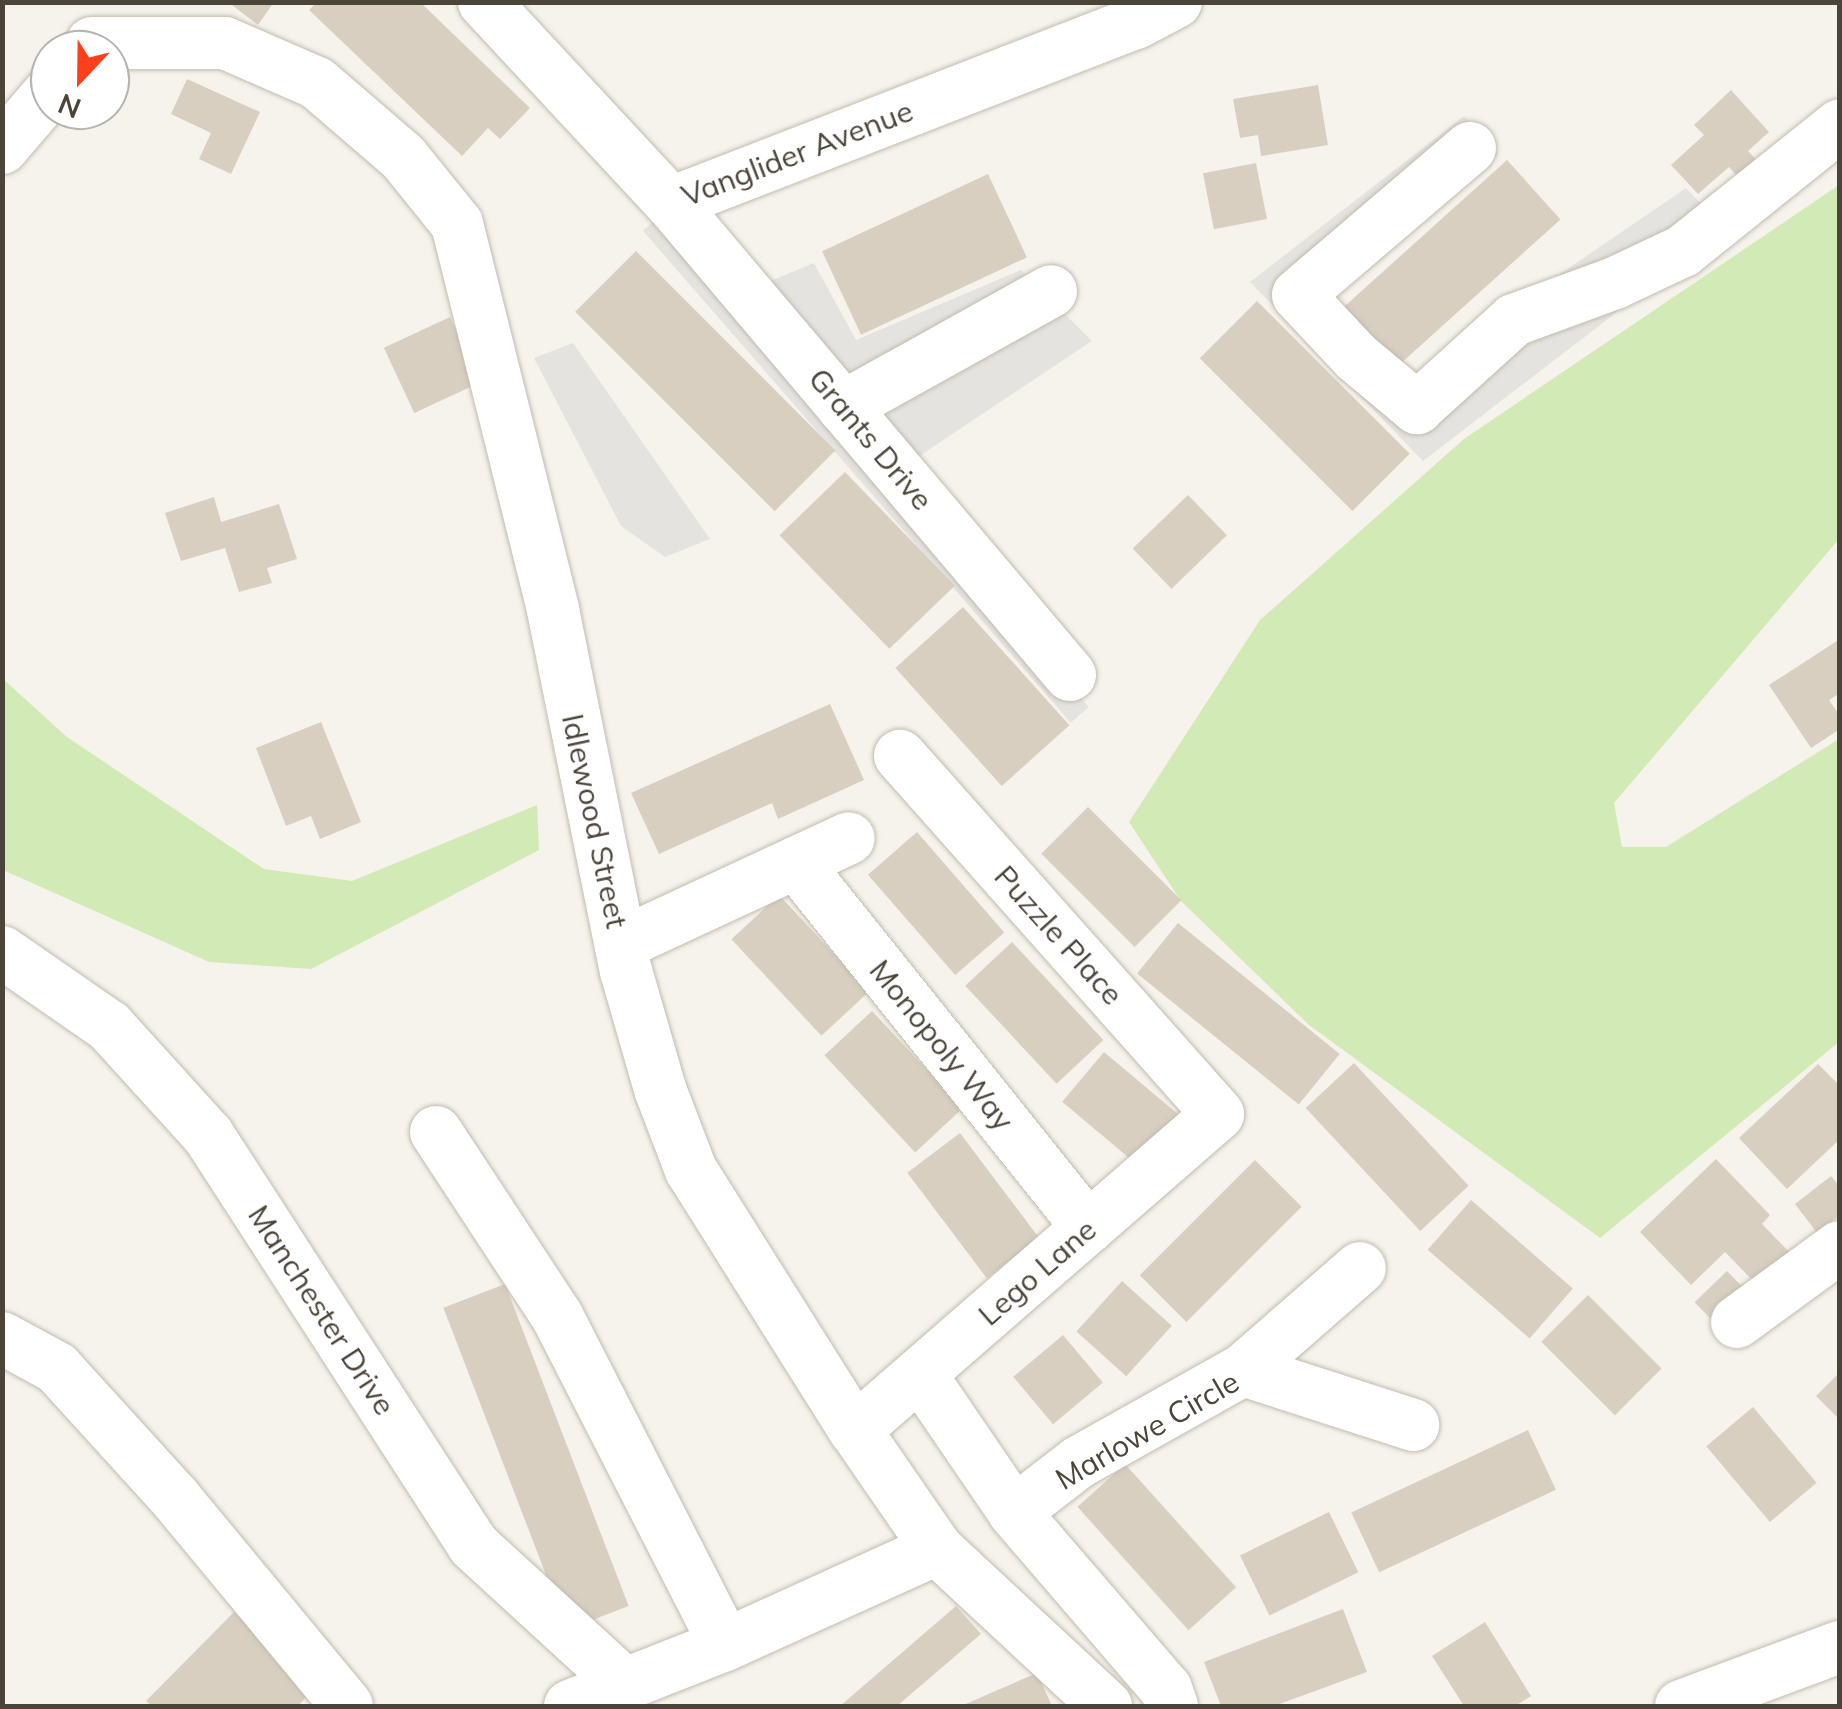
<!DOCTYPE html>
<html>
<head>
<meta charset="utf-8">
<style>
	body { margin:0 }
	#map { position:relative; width:1842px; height:1709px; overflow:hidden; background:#f6f3ec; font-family:Mulish,sans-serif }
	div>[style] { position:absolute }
	.green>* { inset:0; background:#d2eab5 }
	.parking>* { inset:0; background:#e5e3e0; transform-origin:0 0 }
	.building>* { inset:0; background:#d8cfc1; transform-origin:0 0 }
	.roads { filter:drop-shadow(0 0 2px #c2bbae) drop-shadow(0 0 2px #c2bbae) }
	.minor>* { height:52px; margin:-26px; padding:0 26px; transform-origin:26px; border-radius:26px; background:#fff }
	span { translate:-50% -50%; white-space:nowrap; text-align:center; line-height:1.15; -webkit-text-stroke:8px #fff; paint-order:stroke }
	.street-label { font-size:30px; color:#4b4439 }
	.frame { position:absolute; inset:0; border:5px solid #4b4439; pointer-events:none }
	.north { position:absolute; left:30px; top:30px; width:100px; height:100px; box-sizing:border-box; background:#fff; border:2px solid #b7b4b0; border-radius:50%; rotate:202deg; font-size:28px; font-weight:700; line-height:40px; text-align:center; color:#4b4439 }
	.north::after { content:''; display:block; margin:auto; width:35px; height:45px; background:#fc3f1d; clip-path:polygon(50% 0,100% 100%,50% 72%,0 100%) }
</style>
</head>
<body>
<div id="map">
	<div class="green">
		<div style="clip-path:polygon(1839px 185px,1839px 539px,1614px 803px,1622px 847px,1666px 847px,1839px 739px,1839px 1042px,1600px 1238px,1309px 1025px,1181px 901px,1129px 822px,1260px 620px,1464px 439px)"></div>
		<div style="clip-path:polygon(3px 679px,67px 737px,264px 869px,352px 881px,537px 805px,539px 850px,311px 969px,209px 962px,3px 870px)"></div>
	</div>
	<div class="parking">
		<div style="clip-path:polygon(1464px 116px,1498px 153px,1325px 307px,1402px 382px,1686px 188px,1725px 229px,1423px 461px,1250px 282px)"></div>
		<div style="left:661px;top:215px;width:652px;height:24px;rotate:49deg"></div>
		<div style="clip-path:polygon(814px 263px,856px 340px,1021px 270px,1092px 341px,912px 461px,768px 282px)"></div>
		<div style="clip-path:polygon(573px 343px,710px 539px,665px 557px,621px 526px,534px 358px)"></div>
	</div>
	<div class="building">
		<div style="clip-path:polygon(228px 2px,274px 2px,258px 25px)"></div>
		<div style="clip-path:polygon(317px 2px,420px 2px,530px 108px,500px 139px,488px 128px,462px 156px,309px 10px)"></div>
		<div style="clip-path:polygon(187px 79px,260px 112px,231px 174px,199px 159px,211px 133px,171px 114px)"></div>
		<div style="clip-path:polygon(1318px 85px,1328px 145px,1261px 156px,1258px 135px,1240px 138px,1233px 99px)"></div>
		<div style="clip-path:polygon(1731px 90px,1769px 132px,1748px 151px,1761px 165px,1742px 182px,1729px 167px,1698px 194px,1671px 165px,1704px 135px,1694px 125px)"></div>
		<div style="left:1507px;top:160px;width:80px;height:220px;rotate:48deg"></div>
		<div style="left:1256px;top:163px;width:57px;height:54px;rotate:79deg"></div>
		<div style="left:988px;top:174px;width:92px;height:183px;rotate:65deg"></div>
		<div style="left:636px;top:251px;width:282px;height:86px;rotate:45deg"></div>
		<div style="left:1257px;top:301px;width:216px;height:81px;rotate:45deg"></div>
		<div style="left:450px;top:317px;width:72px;height:73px;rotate:65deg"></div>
		<div style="left:845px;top:472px;width:158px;height:91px;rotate:46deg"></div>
		<div style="left:1188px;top:495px;width:56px;height:77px;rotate:46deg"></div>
		<div style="clip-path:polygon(214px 497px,221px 522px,279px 504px,297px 559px,267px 568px,272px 583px,239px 592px,225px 548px,181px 561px,165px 513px)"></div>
		<div style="left:963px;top:607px;width:159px;height:91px;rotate:48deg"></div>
		<div style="clip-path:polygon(1840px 639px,1840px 693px,1829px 700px,1840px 716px,1840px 729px,1811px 748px,1769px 685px)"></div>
		<div style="clip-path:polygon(830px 704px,864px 780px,778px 819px,772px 803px,659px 854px,631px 793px)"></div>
		<div style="clip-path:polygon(321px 722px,361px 822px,320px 839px,311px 816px,286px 826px,256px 748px)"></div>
		<div style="left:1088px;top:807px;width:132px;height:66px;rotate:45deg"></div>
		<div style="left:917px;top:832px;width:133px;height:65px;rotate:49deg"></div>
		<div style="left:779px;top:895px;width:132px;height:65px;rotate:47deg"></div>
		<div style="left:1178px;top:923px;width:208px;height:65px;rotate:39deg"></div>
		<div style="left:1012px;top:942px;width:134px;height:64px;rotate:47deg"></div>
		<div style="left:872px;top:1011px;width:133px;height:65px;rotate:47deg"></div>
		<div style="left:1104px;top:1052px;width:101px;height:65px;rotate:40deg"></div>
		<div style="left:1354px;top:1063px;width:168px;height:66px;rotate:47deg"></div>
		<div style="clip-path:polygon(1818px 1064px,1840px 1086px,1840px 1139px,1787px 1189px,1739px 1138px)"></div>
		<div style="left:960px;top:1133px;width:132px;height:66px;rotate:53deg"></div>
		<div style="clip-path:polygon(1716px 1159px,1770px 1215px,1762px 1224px,1792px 1255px,1759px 1287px,1725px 1252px,1691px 1285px,1640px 1232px)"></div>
		<div style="left:1255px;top:1160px;width:66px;height:163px;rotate:45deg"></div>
		<div style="clip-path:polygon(1831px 1176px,1840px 1187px,1840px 1215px,1817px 1233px,1795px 1204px)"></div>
		<div style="left:1471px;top:1200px;width:135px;height:66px;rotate:41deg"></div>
		<div style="left:1727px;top:1271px;width:30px;height:45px;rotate:46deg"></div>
		<div style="left:1122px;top:1281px;width:67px;height:68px;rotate:42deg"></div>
		<div style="left:505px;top:1284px;width:345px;height:66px;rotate:69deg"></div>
		<div style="left:1588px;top:1295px;width:104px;height:66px;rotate:45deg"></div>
		<div style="left:1063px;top:1335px;width:62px;height:65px;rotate:50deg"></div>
		<div style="clip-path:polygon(1840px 1372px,1840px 1420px,1816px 1396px)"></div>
		<div style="left:1753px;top:1407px;width:99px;height:61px;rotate:50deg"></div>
		<div style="left:1528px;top:1430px;width:66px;height:195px;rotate:65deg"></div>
		<div style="left:1125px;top:1464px;width:166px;height:64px;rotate:48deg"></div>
		<div style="left:1329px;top:1512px;width:67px;height:99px;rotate:64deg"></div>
		<div style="clip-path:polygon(956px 1606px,981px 1634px,897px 1706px,840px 1706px)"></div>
		<div style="clip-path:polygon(1343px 1609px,1367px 1672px,1274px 1706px,1221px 1706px,1204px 1662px)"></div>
		<div style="clip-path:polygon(234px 1612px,315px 1687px,298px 1706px,152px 1706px,146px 1701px)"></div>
		<div style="clip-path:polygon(1485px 1622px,1531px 1696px,1515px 1706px,1464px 1706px,1432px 1656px)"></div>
		<div style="clip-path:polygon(1037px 1673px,1052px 1706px,961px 1706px)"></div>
	</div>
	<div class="roads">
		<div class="minor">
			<div style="left:484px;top:2px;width:275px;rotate:47.1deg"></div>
			<div style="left:671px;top:203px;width:499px;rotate:-21.2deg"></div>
			<div style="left:1136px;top:23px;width:45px;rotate:-27.7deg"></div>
			<div style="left:92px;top:43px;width:133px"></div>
			<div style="left:225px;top:43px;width:100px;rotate:23.5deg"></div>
			<div style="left:317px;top:83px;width:113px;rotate:40.7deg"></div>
			<div style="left:403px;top:157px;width:86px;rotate:51.1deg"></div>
			<div style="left:457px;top:224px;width:398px;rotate:76deg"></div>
			<div style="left:553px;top:610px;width:368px;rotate:78.6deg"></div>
			<div style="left:626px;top:971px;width:123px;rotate:73.9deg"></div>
			<div style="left:660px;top:1089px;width:87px;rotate:69.1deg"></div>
			<div style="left:691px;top:1170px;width:307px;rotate:57.8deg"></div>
			<div style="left:855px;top:1430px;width:145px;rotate:55.4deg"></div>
			<div style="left:937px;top:1549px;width:231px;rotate:42.9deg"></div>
			<div style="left:2px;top:148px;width:74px;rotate:-49.4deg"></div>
			<div style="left:1470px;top:148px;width:226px;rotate:139.5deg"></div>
			<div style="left:1298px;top:295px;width:85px;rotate:46.9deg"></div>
			<div style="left:1356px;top:357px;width:80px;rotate:39.9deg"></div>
			<div style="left:1417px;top:408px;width:131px;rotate:-42.2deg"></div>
			<div style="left:1514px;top:320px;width:108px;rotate:-20.1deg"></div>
			<div style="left:1615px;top:283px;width:75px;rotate:-25.2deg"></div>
			<div style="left:1683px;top:251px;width:201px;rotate:-38.7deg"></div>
			<div style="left:671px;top:203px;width:618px;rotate:49.79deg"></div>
			<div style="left:843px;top:407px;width:238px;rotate:-29.1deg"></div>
			<div style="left:796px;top:863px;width:467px;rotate:51.3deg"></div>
			<div style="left:621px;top:944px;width:251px;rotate:-24.9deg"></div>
			<div style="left:2px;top:952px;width:130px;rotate:34.7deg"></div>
			<div style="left:109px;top:1026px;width:147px;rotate:47.8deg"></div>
			<div style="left:208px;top:1135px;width:488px;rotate:57.1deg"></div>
			<div style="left:473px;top:1545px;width:207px;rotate:42.5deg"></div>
			<div style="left:436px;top:1132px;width:222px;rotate:56.7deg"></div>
			<div style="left:558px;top:1318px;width:367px;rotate:62.9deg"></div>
			<div style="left:1737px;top:1322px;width:127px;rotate:-36.1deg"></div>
			<div style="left:2px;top:1338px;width:63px;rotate:28.6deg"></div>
			<div style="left:57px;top:1368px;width:177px;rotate:47.7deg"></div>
			<div style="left:176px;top:1499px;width:268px;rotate:50.4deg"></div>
			<div style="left:1243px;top:1370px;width:155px;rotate:-41.1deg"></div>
			<div style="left:920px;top:1374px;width:167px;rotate:55.7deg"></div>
			<div style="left:855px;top:1430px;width:481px;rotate:-41deg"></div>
			<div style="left:1218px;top:1114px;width:479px;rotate:-131.6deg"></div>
			<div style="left:570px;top:1706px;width:167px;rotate:-21.5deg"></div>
			<div style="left:725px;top:1645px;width:233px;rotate:-24.4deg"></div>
			<div style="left:1172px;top:1706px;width:18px;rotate:-109deg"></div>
			<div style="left:1166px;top:1689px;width:233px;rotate:-130.7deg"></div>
			<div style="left:1014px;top:1512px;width:82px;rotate:-37.6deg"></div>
			<div style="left:1079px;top:1462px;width:188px;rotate:-29.3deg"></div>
			<div style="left:1243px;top:1370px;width:179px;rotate:17.9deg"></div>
			<div style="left:1681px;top:1706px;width:170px;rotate:-20.4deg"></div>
		</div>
	</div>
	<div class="street-label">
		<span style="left:797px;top:153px;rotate:-21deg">Vanglider Avenue</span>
		<span style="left:871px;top:439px;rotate:50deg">Grants Drive</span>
		<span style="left:595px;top:821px;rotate:78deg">Idlewood Street</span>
		<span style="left:1059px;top:935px;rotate:48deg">Puzzle Place</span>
		<span style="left:942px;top:1045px;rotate:51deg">Monopoly Way</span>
		<span style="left:1037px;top:1272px;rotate:-41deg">Lego Lane</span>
		<span style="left:322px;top:1310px;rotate:57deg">Manchester Drive</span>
		<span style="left:1147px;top:1430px;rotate:-30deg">Marlowe Circle</span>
	</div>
	<div class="frame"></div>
	<div class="north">N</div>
</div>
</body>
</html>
